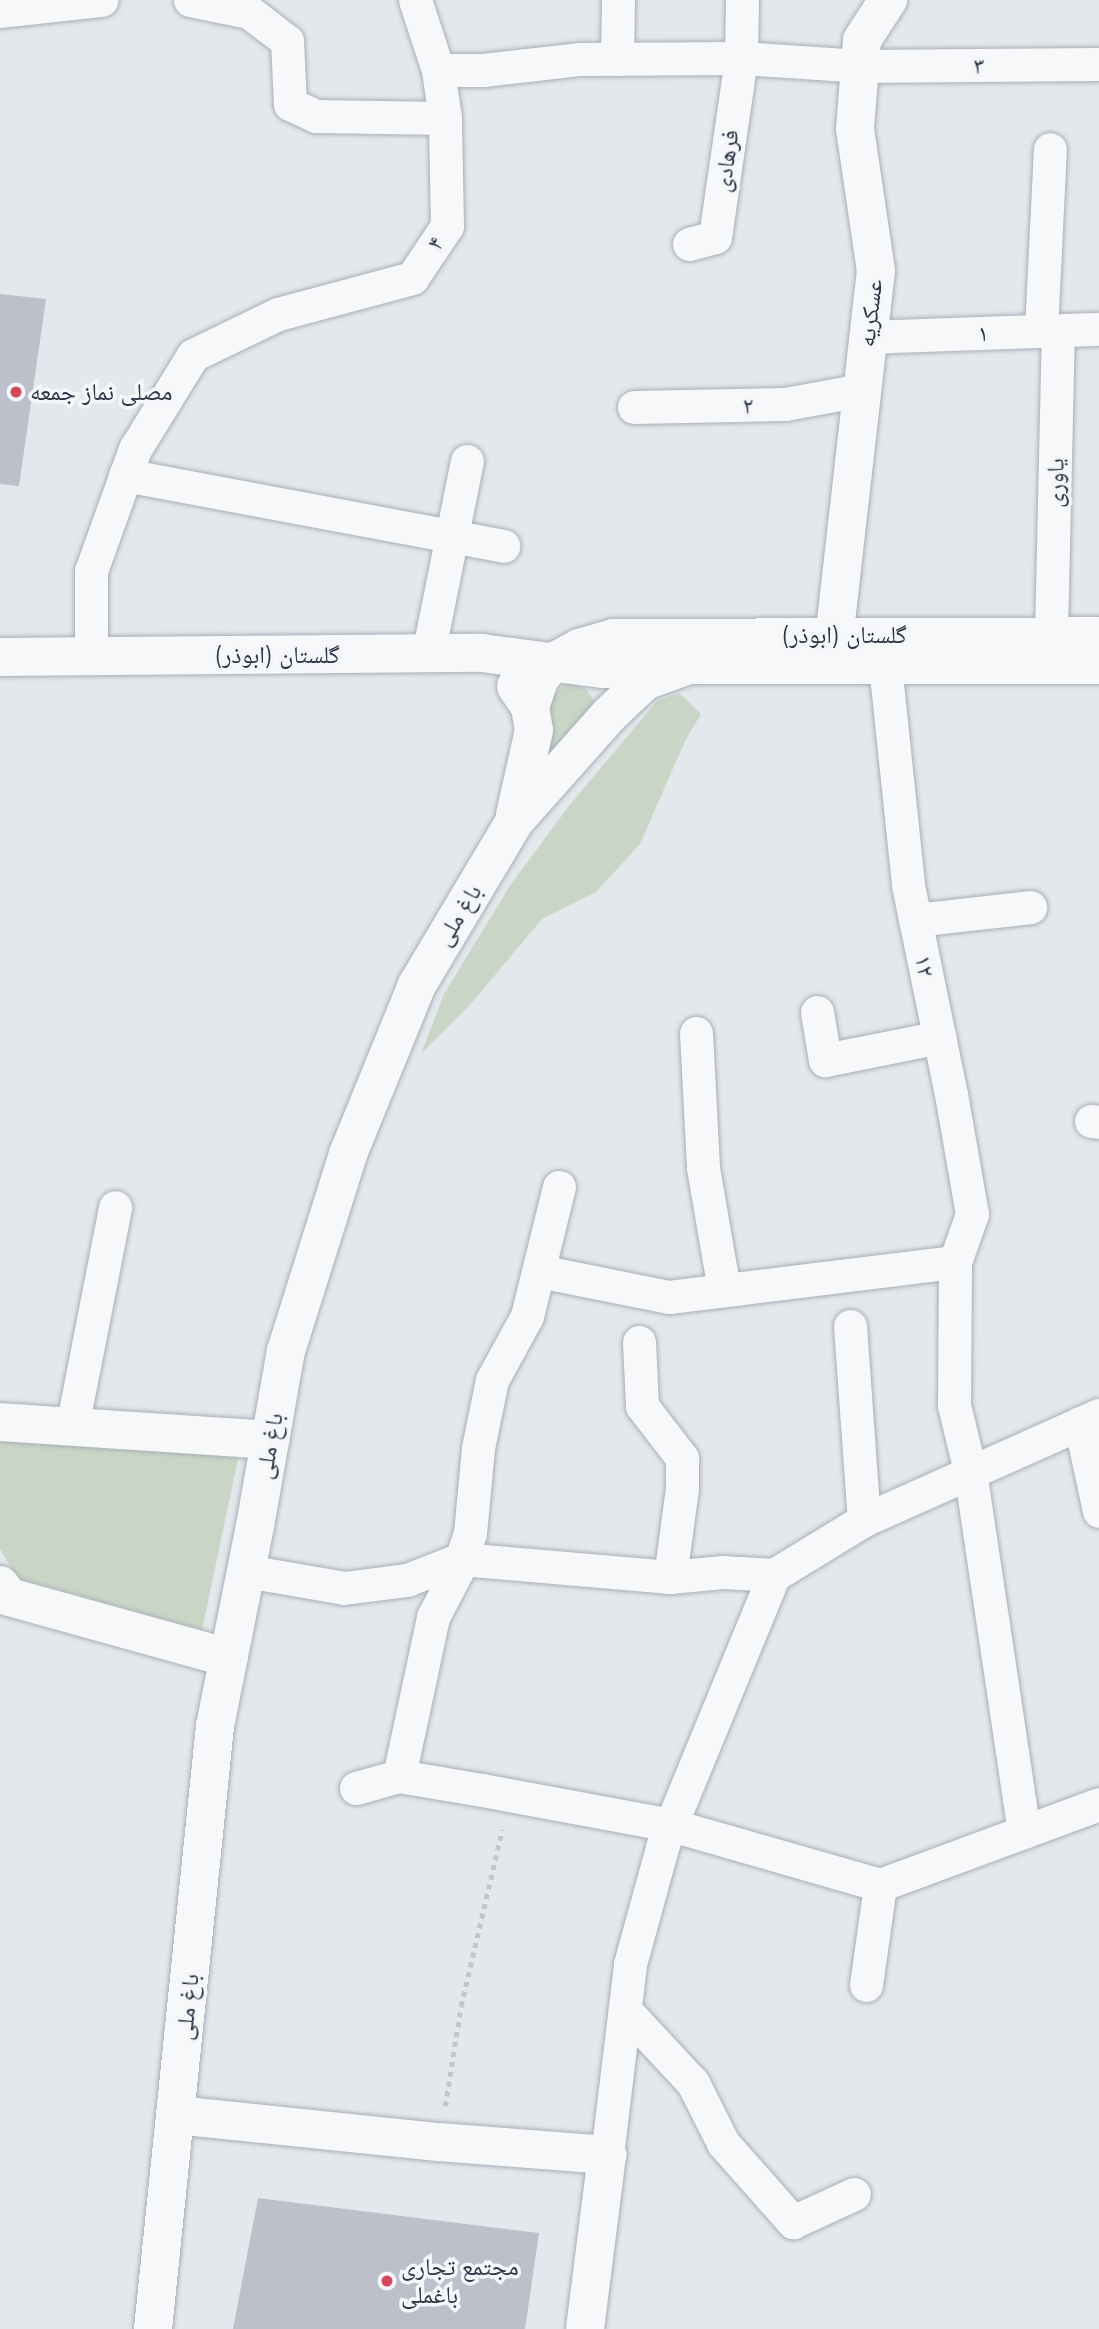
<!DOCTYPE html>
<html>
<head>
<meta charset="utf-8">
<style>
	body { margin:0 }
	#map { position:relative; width:1099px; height:2329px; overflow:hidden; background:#e4e7ec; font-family:Montserrat,"Noto Naskh Arabic",sans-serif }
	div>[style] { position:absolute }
	.green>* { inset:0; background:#c9d6c5 }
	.building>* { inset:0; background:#bbc0ca }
	.path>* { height:4.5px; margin-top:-2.25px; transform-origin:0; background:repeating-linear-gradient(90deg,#c2c5cb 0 5px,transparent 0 10px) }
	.roads { filter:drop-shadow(0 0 2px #a9aeb7) drop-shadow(0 0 2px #a9aeb7) }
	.minor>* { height:33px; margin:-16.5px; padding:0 16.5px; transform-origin:16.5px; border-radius:16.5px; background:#f7f8fa }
	.tertiary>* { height:38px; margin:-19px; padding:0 19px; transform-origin:19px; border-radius:19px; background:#f7f8fa }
	.dots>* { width:19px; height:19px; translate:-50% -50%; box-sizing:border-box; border:4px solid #f4f6f9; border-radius:50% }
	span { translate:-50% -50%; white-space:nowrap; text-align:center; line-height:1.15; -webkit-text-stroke:7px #f4f6f9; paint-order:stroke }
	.street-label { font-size:24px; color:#2b3445 }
	.poi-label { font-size:24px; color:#2b3445 }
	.left { translate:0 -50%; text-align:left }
</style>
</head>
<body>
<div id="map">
	<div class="green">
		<div style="clip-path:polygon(568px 683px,586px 689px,597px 705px,533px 786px,551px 696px)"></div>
		<div style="clip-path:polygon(679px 693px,701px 714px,685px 741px,640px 844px,596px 892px,542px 919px,469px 1006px,421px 1054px,444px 994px,511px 884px,572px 802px,657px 701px)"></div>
		<div style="clip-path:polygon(0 1439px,239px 1454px,202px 1630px,17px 1578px,0 1549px)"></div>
	</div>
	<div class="building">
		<div style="clip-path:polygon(0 294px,46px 299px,19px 486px,0 484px)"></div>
		<div style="clip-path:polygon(258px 2198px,539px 2233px,525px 2329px,233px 2329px)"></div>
	</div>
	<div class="path">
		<div style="left:445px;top:2106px;width:101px;rotate:-80.9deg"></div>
		<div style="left:461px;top:2006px;width:181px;rotate:-76.9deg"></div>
	</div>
	<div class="roads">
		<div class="minor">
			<div style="left:190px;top:0;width:60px;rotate:11.5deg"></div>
			<div style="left:249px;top:12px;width:48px;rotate:37.3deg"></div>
			<div style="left:287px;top:41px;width:63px;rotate:87.3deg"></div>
			<div style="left:290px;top:104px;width:29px;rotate:25deg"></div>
			<div style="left:316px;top:116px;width:129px;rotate:0.9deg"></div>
			<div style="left:415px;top:0;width:74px;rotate:71.8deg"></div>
			<div style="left:0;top:11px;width:102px;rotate:-6.2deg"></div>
			<div style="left:617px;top:59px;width:59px;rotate:-89deg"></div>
			<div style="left:689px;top:244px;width:27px;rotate:-15deg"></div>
			<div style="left:715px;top:237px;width:181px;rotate:-81.7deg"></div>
			<div style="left:741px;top:58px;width:58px;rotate:-89deg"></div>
			<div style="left:1041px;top:331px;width:182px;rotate:-87.2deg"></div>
			<div style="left:867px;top:337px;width:232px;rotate:-2deg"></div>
			<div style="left:634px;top:407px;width:151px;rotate:-1.1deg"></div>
			<div style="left:785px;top:404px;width:78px;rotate:-10.3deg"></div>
			<div style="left:125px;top:475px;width:385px;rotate:10.6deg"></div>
			<div style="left:1051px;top:635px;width:304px;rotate:-88.7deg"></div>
			<div style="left:428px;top:654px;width:197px;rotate:-78.6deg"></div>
			<div style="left:91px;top:656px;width:85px;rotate:-90deg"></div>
			<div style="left:91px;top:571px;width:130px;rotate:-70.2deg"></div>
			<div style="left:135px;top:449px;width:110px;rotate:-58.3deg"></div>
			<div style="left:193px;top:355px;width:94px;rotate:-25.8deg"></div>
			<div style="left:278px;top:314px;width:139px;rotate:-15deg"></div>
			<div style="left:412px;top:278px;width:63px;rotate:-56.1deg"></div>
			<div style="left:447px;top:226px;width:108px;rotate:-91.1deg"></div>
			<div style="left:445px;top:118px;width:49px;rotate:-98.3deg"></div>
			<div style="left:438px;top:70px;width:45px"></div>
			<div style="left:483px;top:70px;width:98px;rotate:-6.5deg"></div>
			<div style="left:580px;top:59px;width:161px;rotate:-0.4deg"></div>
			<div style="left:741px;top:58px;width:119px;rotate:3.8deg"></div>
			<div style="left:860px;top:66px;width:239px;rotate:-0.5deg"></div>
			<div style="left:885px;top:665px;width:221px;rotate:84deg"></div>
			<div style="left:908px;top:885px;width:213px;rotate:78.4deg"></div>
			<div style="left:951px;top:1094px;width:122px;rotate:80.1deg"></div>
			<div style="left:972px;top:1214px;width:51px;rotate:109.5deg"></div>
			<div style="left:955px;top:1262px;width:143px;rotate:90.4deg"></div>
			<div style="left:954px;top:1405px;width:68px;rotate:76.4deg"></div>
			<div style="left:970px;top:1471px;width:365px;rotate:81.5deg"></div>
			<div style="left:915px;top:920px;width:116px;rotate:-6.4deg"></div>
			<div style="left:817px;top:1012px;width:49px;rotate:80.5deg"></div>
			<div style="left:825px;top:1060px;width:117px;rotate:-11.3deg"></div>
			<div style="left:696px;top:1033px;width:135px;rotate:87deg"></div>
			<div style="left:703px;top:1168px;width:124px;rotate:80.2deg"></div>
			<div style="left:1091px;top:1121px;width:8px;rotate:7deg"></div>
			<div style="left:539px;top:1271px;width:133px;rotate:11.3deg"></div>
			<div style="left:669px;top:1297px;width:288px;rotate:-7deg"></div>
			<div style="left:850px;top:1326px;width:195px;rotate:85.9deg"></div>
			<div style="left:639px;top:1342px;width:64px;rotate:87.3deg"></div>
			<div style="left:642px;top:1406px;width:66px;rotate:52.4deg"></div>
			<div style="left:682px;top:1458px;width:30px;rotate:90deg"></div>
			<div style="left:682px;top:1488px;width:90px;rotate:97.7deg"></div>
			<div style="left:1080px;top:1423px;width:90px;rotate:77.8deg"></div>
			<div style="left:72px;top:1427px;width:224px;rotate:-78.9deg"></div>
			<div style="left:246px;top:1571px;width:99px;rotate:9.8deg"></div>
			<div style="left:344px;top:1588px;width:64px;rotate:-7.2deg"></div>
			<div style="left:407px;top:1580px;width:58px;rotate:-21.3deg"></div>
			<div style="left:461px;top:1559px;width:210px;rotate:4.9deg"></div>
			<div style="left:670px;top:1577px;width:53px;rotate:-5.4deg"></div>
			<div style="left:723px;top:1572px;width:51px;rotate:3.4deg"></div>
			<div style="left:399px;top:1776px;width:163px;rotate:-77.9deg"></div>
			<div style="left:433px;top:1617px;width:52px;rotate:-62.4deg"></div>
			<div style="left:457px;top:1571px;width:40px;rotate:-71.1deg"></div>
			<div style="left:470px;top:1533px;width:85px;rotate:-84.6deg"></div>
			<div style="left:478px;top:1448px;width:69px;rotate:-78.4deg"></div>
			<div style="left:492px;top:1380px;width:73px;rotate:-61.3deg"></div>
			<div style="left:527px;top:1316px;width:133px;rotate:-76.1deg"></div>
			<div style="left:356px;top:1788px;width:45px;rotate:-15.6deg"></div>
			<div style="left:399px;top:1776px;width:84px;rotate:9.6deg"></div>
			<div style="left:482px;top:1790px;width:192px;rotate:10.5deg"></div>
			<div style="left:671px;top:1825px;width:217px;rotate:16deg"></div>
			<div style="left:880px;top:1885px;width:233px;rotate:-20.3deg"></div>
			<div style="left:866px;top:1985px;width:101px;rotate:-82deg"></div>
			<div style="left:625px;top:2010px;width:100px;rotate:47deg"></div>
			<div style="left:693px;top:2083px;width:67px;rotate:63.4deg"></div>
			<div style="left:723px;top:2143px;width:106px;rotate:48.5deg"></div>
			<div style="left:793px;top:2222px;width:67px;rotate:-24.7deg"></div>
			<div style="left:607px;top:2155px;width:192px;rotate:-83.1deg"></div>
			<div style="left:630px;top:1964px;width:124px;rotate:-74.6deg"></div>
			<div style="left:663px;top:1844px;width:291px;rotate:-67.6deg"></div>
			<div style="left:774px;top:1575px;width:105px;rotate:-31.4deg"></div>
			<div style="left:864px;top:1520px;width:257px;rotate:-24.1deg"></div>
		</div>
		<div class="tertiary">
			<div style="left:0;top:657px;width:482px;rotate:-0.5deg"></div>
			<div style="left:482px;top:653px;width:123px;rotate:7.5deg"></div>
			<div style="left:604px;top:669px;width:85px;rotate:-2.7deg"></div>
			<div style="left:689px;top:665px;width:410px"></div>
			<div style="left:831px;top:665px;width:397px;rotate:-83.5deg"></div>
			<div style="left:876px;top:271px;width:144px;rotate:-98.4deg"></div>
			<div style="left:855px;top:129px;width:89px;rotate:-85.5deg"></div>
			<div style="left:862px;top:40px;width:48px;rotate:-57deg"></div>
			<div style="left:530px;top:707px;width:31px;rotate:-71deg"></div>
			<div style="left:540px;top:678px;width:21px;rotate:-51deg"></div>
			<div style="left:553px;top:662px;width:30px;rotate:-28deg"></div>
			<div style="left:579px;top:648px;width:36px;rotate:-16deg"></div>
			<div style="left:614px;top:638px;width:485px;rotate:-0.2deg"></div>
			<div style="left:515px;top:815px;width:87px;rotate:-77.4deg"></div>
			<div style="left:534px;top:730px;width:23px;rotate:-100deg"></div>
			<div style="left:530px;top:707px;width:25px;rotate:-124deg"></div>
			<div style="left:0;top:1422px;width:271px;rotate:3.8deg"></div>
			<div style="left:0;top:1585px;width:15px;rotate:53deg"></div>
			<div style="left:9px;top:1597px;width:228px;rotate:15.5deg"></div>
			<div style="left:176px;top:2115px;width:264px;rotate:5.9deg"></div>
			<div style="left:439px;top:2142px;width:169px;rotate:4.4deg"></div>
			<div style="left:607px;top:2155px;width:175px;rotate:97.2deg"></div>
			<div style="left:153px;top:2329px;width:606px;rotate:-84.13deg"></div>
			<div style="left:215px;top:1726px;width:204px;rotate:-78.7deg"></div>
			<div style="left:255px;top:1526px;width:178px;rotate:-80deg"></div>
			<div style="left:286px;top:1351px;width:207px;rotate:-72.5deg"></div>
			<div style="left:348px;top:1154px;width:183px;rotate:-67.8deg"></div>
			<div style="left:417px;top:985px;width:190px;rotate:-59.2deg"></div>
			<div style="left:514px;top:822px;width:144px;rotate:-48.4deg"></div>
			<div style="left:610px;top:714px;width:48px;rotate:-43.3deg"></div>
			<div style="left:645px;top:681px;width:47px;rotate:-20deg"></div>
		</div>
	</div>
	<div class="dots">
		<div style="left:16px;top:392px;background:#d1495b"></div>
		<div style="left:387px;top:2281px;background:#d1495b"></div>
	</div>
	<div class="street-label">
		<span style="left:979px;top:65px;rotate:-1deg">۳</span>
		<span style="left:726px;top:161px;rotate:-82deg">فرهادی</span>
		<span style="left:435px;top:243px;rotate:-56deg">۴</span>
		<span style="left:870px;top:313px;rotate:-83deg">عسکریه</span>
		<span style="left:983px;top:333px;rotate:-2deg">۱</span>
		<span style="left:748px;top:405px;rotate:-1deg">۲</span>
		<span style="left:1055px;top:483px;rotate:-89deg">یاوری</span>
		<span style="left:844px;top:635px">گلستان (ابوذر)</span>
		<span style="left:277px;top:655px">گلستان (ابوذر)</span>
		<span style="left:458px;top:915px;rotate:-59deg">باغ ملی</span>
		<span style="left:925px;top:966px;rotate:78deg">۱۲</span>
		<span style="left:269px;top:1446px;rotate:-80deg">باغ ملی</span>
		<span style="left:187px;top:2007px;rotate:-84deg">باغ ملی</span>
	</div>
	<div class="poi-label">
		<span class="left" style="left:30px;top:392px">مصلی نماز جمعه</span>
		<span class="left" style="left:401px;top:2281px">مجتمع تجاری<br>باغملی</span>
	</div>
</div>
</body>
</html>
